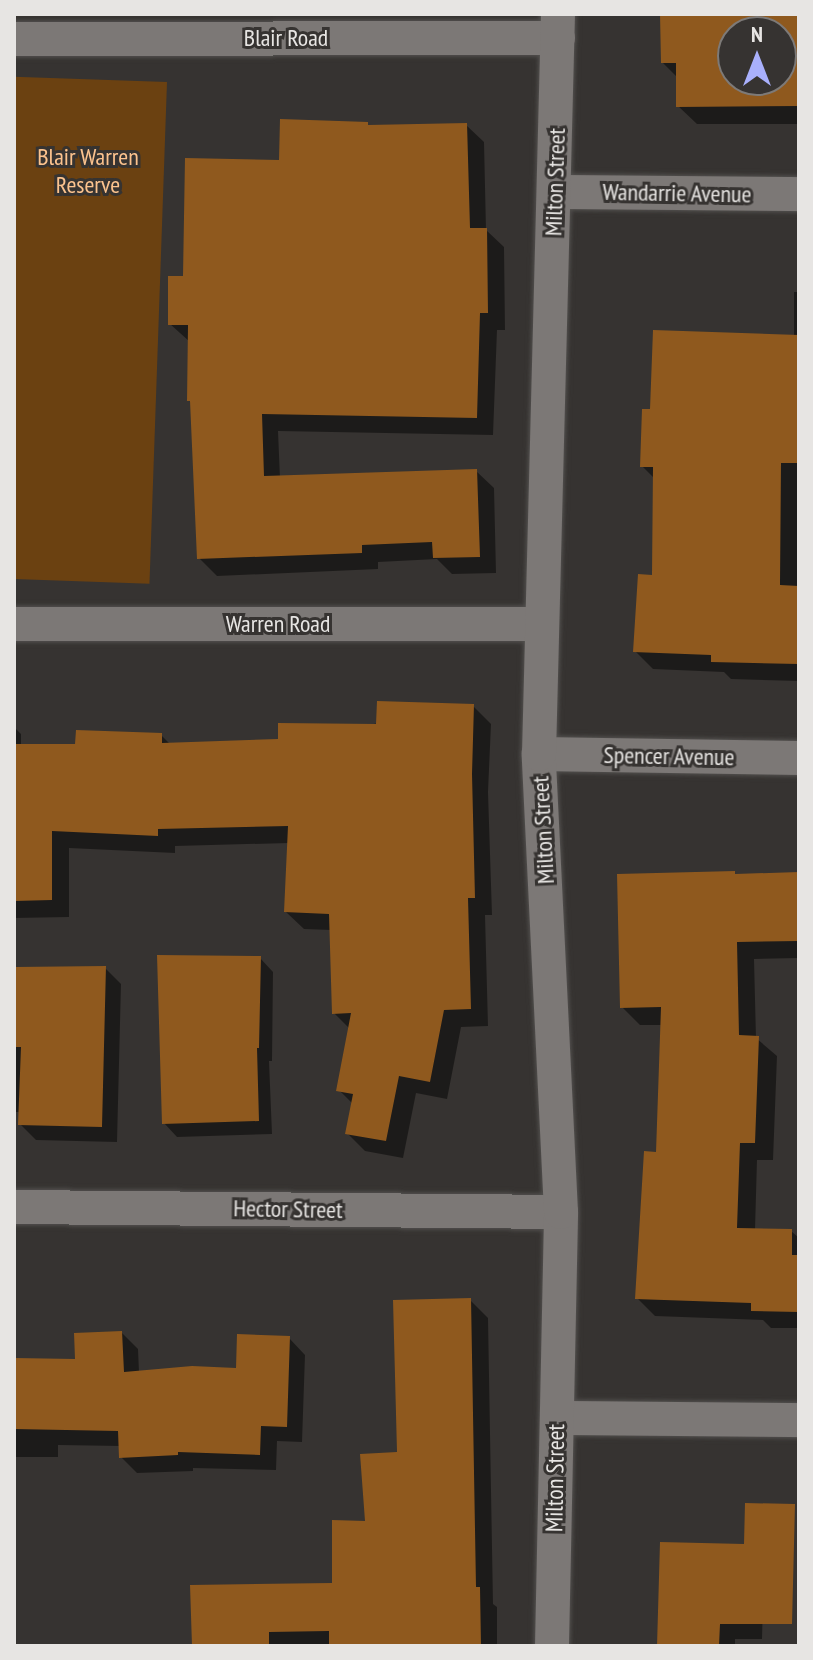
<!DOCTYPE html>
<html>
<head>
<meta charset="utf-8">
<style>
	body { margin:0 }
	#map { position:relative; width:813px; height:1660px; overflow:hidden; background:#363331; font-family:"PT Sans Narrow",sans-serif }
	div>[style] { position:absolute }
	.green>* { inset:0; background:#6b4111; transform-origin:0 0 }
	.shadow>* { inset:0; background:#0007 }
	.building>* { inset:0; background:#8f591e }
	.roads { filter:drop-shadow(0 0 2px #52504e) drop-shadow(0 0 2px #52504e) }
	.minor>* { height:34px; margin:-17px; padding:0 17px; transform-origin:17px; border-radius:17px; background:#7c7876 }
	span { translate:-50% -50%; white-space:nowrap; text-align:center; line-height:1.15; -webkit-text-stroke:6px #363331; paint-order:stroke }
	.street-label { font-size:24px; color:#e7e5e3 }
	.park-label { font-size:24px; color:#fcc38e }
	.frame { position:absolute; inset:0; border:16px solid #e7e5e3; pointer-events:none }
	.north { position:absolute; left:717px; top:16px; width:80px; height:80px; box-sizing:border-box; background:#363331; border:2px solid #7d7a78; border-radius:50%; rotate:0deg; font-size:22px; font-weight:700; line-height:32px; text-align:center; color:#e7e5e3 }
	.north::after { content:''; display:block; margin:auto; width:28px; height:36px; background:#a9b0fc; clip-path:polygon(50% 0,100% 100%,50% 72%,0 100%) }
</style>
</head>
<body>
<div id="map">
	<div class="green">
		<div style="left:167px;top:82px;width:502px;height:153px;rotate:92deg"></div>
	</div>
	<div class="shadow">
		<div style="clip-path:polygon(evenodd,662px 14px,799px 14px,799px 124px,697px 124px,678px 106px,678px 78px,663px 63px,662px 14px,733px 32px,781px 32px,781px 80px,733px 80px,733px 32px)"></div>
		<div style="clip-path:polygon(466px 125px,484px 142px,486px 230px,504px 247px,505px 330px,497px 330px,493px 435px,278px 431px,280px 478px,476px 471px,494px 488px,496px 573px,452px 574px,437px 559px,378px 562px,378px 569px,217px 576px,199px 558px,192px 404px,189px 400px,190px 342px,170px 324px,185px 278px,281px 162px,370px 127px)"></div>
		<div style="clip-path:polygon(794px 292px,799px 292px,799px 681px,731px 679px,724px 672px,653px 669px,635px 651px,654px 577px,655px 479px,642px 466px,652px 411px,794px 337px)"></div>
		<div style="clip-path:polygon(473px 706px,491px 724px,488px 792px,492px 915px,485px 915px,488px 1026px,461px 1027px,447px 1099px,416px 1093px,403px 1158px,365px 1151px,347px 1133px,353px 1104px,339px 1090px,350px 1029px,334px 1013px,331px 930px,304px 929px,286px 912px,289px 843px,175px 846px,175px 853px,69px 848px,69px 917px,14px 918px,14px 727px,21px 734px,21px 746px,77px 746px,161px 735px,171px 745px,280px 741px)"></div>
		<div style="clip-path:polygon(734px 873px,737px 876px,799px 874px,799px 958px,754px 959px,756px 1038px,777px 1056px,773px 1160px,757px 1160px,755px 1230px,791px 1231px,799px 1238px,799px 1328px,771px 1328px,763px 1320px,655px 1316px,637px 1298px,657px 1154px,662px 1025px,640px 1025px,622px 1007px)"></div>
		<div style="clip-path:polygon(260px 958px,273px 972px,272px 1061px,269px 1061px,272px 1134px,177px 1137px,164px 1123px)"></div>
		<div style="clip-path:polygon(105px 968px,121px 984px,117px 1142px,36px 1140px,20px 1124px,21px 1112px,14px 1112px,14px 1022px)"></div>
		<div style="clip-path:polygon(470px 1300px,488px 1318px,493px 1604px,497px 1607px,497px 1646px,194px 1646px,334px 1585px,367px 1523px)"></div>
		<div style="clip-path:polygon(122px 1333px,138px 1349px,139px 1372px,238px 1370px,289px 1338px,305px 1355px,302px 1442px,277px 1441px,276px 1470px,193px 1468px,193px 1471px,137px 1473px,121px 1457px,121px 1446px,58px 1445px,58px 1457px,14px 1457px,14px 1360px,77px 1361px)"></div>
		<div style="clip-path:polygon(764px 1562px,762px 1639px,735px 1639px,735px 1646px,659px 1646px)"></div>
	</div>
	<div class="building">
		<div style="clip-path:polygon(evenodd,660px 14px,799px 14px,799px 106px,676px 107px,676px 63px,661px 63px,660px 14px,733px 32px,781px 32px,781px 80px,733px 80px,733px 32px)"></div>
		<div style="clip-path:polygon(280px 119px,368px 122px,368px 125px,467px 123px,470px 228px,487px 228px,488px 313px,480px 313px,477px 418px,262px 414px,264px 476px,477px 469px,480px 557px,433px 558px,432px 542px,362px 545px,362px 553px,197px 559px,190px 401px,187px 401px,188px 325px,168px 325px,168px 276px,183px 276px,185px 158px,279px 160px)"></div>
		<div style="clip-path:polygon(653px 330px,799px 335px,799px 463px,781px 463px,780px 585px,799px 586px,799px 664px,711px 662px,711px 655px,633px 652px,638px 574px,652px 575px,653px 467px,640px 467px,642px 409px,650px 409px)"></div>
		<div style="clip-path:polygon(377px 701px,474px 704px,472px 774px,475px 898px,468px 898px,471px 1009px,444px 1010px,430px 1082px,399px 1076px,386px 1141px,345px 1134px,353px 1094px,336px 1091px,351px 1013px,332px 1014px,329px 914px,284px 912px,288px 826px,158px 829px,158px 836px,52px 831px,52px 900px,14px 901px,14px 744px,75px 744px,76px 730px,162px 733px,162px 743px,278px 739px,278px 723px,376px 724px)"></div>
		<div style="clip-path:polygon(735px 871px,735px 874px,799px 872px,799px 941px,737px 942px,739px 1035px,759px 1036px,755px 1143px,740px 1143px,737px 1228px,792px 1229px,792px 1255px,799px 1255px,799px 1312px,751px 1311px,751px 1303px,635px 1299px,644px 1151px,656px 1152px,661px 1007px,620px 1008px,617px 874px)"></div>
		<div style="clip-path:polygon(157px 955px,261px 956px,259px 1048px,257px 1048px,259px 1121px,162px 1124px)"></div>
		<div style="clip-path:polygon(106px 966px,102px 1127px,18px 1125px,21px 1047px,16px 1047px,15px 967px)"></div>
		<div style="clip-path:polygon(471px 1298px,476px 1587px,480px 1587px,481px 1646px,329px 1646px,329px 1631px,269px 1632px,269px 1646px,192px 1646px,190px 1585px,332px 1583px,332px 1520px,365px 1521px,360px 1454px,397px 1452px,393px 1300px)"></div>
		<div style="clip-path:polygon(122px 1331px,124px 1372px,192px 1366px,236px 1368px,237px 1334px,290px 1336px,287px 1427px,261px 1426px,260px 1455px,178px 1452px,178px 1455px,119px 1458px,118px 1431px,14px 1429px,14px 1358px,75px 1359px,74px 1333px)"></div>
		<div style="clip-path:polygon(745px 1503px,795px 1504px,792px 1624px,720px 1624px,719px 1646px,657px 1646px,660px 1542px,744px 1544px)"></div>
	</div>
	<div class="roads">
		<div class="minor">
			<div style="left:14px;top:39px;width:544px;rotate:-0.11deg"></div>
			<div style="left:554px;top:192px;width:245px;rotate:0.5deg"></div>
			<div style="left:14px;top:624px;width:528px"></div>
			<div style="left:539px;top:754px;width:260px;rotate:0.9deg"></div>
			<div style="left:14px;top:1207px;width:547px;rotate:0.52deg"></div>
			<div style="left:557px;top:1418px;width:242px;rotate:0.5deg"></div>
			<div style="left:552px;top:1646px;width:434px;rotate:-88.8deg"></div>
			<div style="left:561px;top:1212px;width:459px;rotate:-92.8deg"></div>
			<div style="left:539px;top:754px;width:740px;rotate:-88.53deg"></div>
		</div>
	</div>
	<div class="street-label">
		<span style="left:286px;top:38px">Blair Road</span>
		<span style="left:555px;top:182px;rotate:-88deg">Milton Street</span>
		<span style="left:677px;top:193px;rotate:1deg">Wandarrie Avenue</span>
		<span style="left:278px;top:624px">Warren Road</span>
		<span style="left:669px;top:756px;rotate:1deg">Spencer Avenue</span>
		<span style="left:543px;top:830px;rotate:-93deg">Milton Street</span>
		<span style="left:288px;top:1209px;rotate:1deg">Hector Street</span>
		<span style="left:555px;top:1478px;rotate:-89deg">Milton Street</span>
	</div>
	<div class="park-label">
		<span style="left:88px;top:171px">Blair Warren<br>Reserve</span>
	</div>
	<div class="frame"></div>
	<div class="north">N</div>
</div>
</body>
</html>
